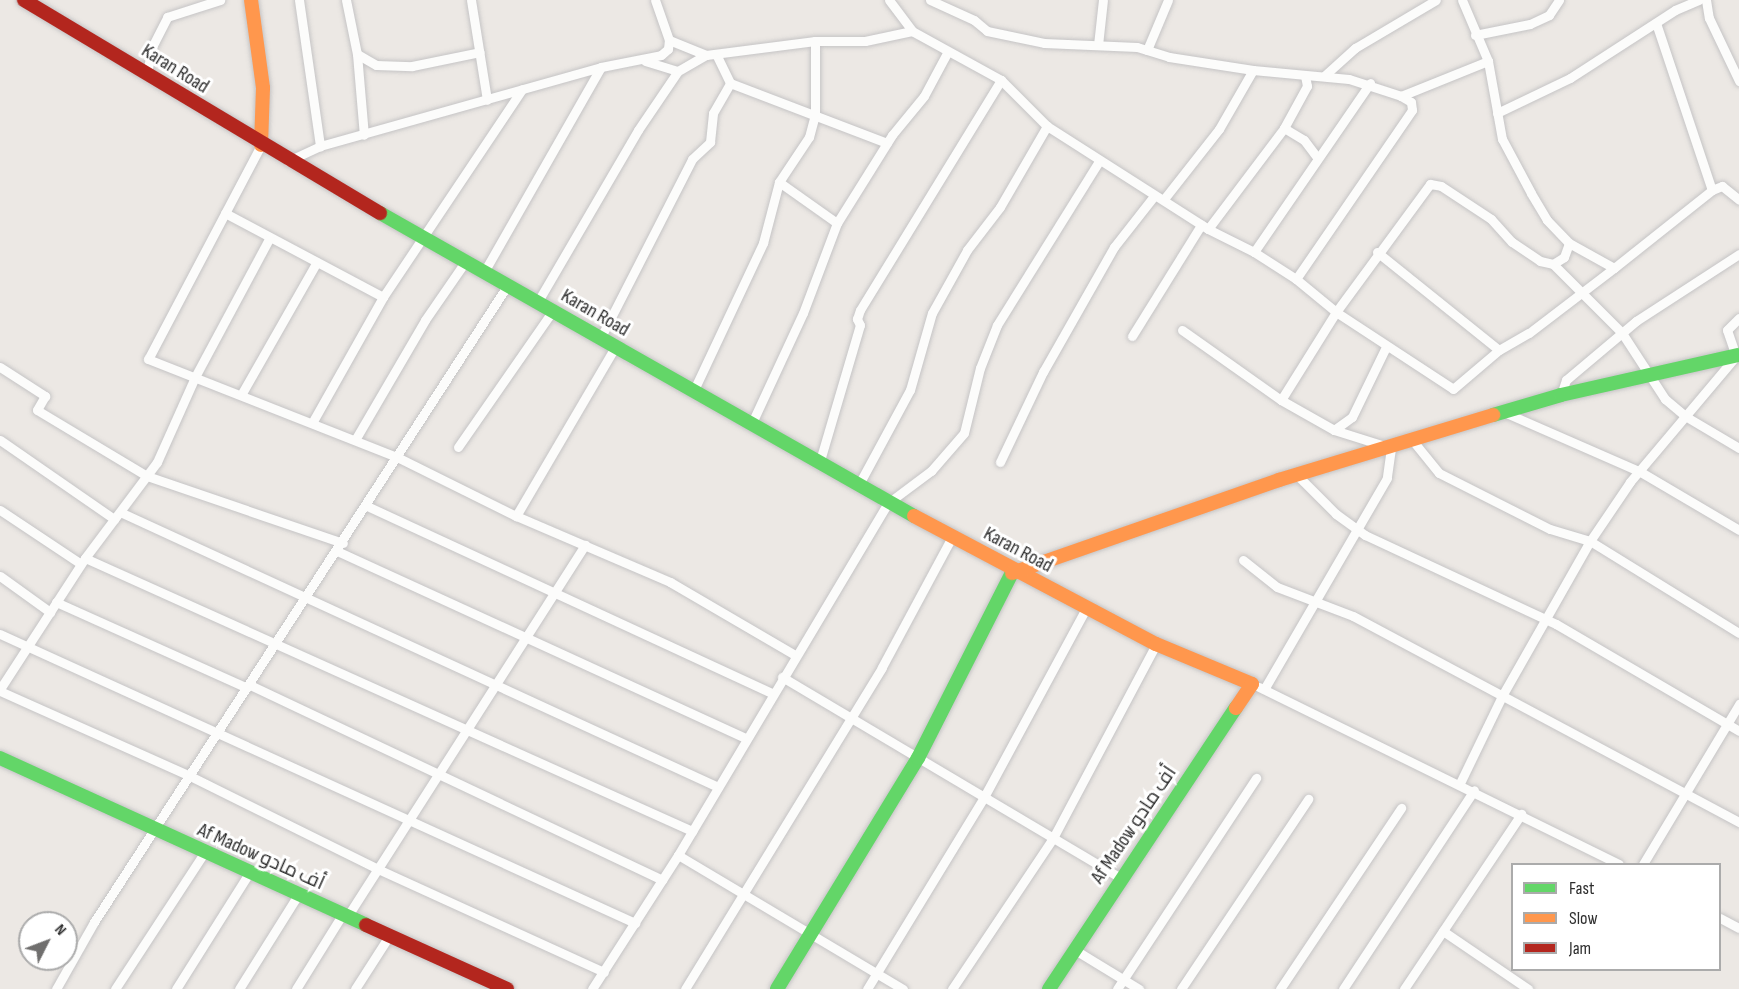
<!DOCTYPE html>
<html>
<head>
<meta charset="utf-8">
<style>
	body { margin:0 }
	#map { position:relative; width:1739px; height:989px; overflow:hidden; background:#ece8e4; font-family:"Sofia Sans Condensed",Cairo,sans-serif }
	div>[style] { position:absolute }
	.roads { filter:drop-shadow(0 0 2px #c5c4c5) drop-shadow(0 0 2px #c5c4c5) }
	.street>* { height:9px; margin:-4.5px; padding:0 4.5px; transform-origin:4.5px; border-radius:4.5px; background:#fcfcfb }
	.fast>* { height:14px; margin:-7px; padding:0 7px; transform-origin:7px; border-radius:7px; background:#63d668 }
	.slow>* { height:14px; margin:-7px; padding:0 7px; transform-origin:7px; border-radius:7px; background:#ff974d }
	.jam>* { height:14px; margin:-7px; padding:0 7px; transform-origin:7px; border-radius:7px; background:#b3261e }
	span { translate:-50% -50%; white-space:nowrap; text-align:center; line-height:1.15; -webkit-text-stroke:6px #fff; paint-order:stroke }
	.street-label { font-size:20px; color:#2e2e2e }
	.legend { position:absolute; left:1511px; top:863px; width:210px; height:108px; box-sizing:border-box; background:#fff; border:2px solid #ababab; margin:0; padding:8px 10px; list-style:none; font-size:18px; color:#2e2e2e }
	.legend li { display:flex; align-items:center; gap:12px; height:30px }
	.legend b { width:30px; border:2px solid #ababab }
	.north { position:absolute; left:18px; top:911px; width:60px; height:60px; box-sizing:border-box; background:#fff; border:2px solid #ababab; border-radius:50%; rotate:48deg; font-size:16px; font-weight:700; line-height:24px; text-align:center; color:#2e2e2e }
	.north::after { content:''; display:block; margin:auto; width:21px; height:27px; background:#706f6e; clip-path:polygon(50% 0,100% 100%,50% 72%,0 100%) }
</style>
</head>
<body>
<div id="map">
	<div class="roads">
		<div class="street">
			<div style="left:299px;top:0;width:148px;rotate:81.8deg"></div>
			<div style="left:346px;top:0;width:55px;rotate:78.5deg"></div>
			<div style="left:357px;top:54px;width:81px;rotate:85.1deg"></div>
			<div style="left:471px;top:0;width:101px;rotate:80.9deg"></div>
			<div style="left:889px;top:0;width:39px;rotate:53deg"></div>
			<div style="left:912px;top:31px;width:102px;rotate:28.8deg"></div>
			<div style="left:1001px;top:80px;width:65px;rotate:45deg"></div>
			<div style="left:1047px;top:126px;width:191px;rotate:32.6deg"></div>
			<div style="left:1208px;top:229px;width:51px;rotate:26.6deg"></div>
			<div style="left:1254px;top:252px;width:50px;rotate:32.7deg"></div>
			<div style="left:1296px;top:279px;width:52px;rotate:39.5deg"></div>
			<div style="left:1336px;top:312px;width:140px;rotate:33.3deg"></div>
			<div style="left:1453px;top:389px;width:60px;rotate:-40.3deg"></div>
			<div style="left:1499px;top:350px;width:34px;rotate:-30deg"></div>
			<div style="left:1529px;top:333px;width:107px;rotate:-37.4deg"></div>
			<div style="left:1614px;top:268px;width:51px;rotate:-150.9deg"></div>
			<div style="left:1569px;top:243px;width:32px;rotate:-134deg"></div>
			<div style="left:1547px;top:220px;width:31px;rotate:-121deg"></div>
			<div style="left:1531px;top:193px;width:61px;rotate:-118.2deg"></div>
			<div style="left:1502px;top:139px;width:79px;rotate:-100.2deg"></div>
			<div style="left:1488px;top:61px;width:66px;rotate:-113.1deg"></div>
			<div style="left:930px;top:0;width:48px;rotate:24.4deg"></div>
			<div style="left:974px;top:20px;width:17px;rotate:40deg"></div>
			<div style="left:987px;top:31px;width:58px;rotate:11.9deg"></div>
			<div style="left:1044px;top:43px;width:93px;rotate:2.5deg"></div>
			<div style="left:1137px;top:47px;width:34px;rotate:17deg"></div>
			<div style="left:1169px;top:57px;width:85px;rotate:8.8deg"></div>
			<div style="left:1253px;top:70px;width:96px;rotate:5.4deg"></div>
			<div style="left:1349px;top:79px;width:55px;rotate:18.1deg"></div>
			<div style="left:1401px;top:96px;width:94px;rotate:-21.9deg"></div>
			<div style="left:1706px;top:0;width:18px;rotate:81deg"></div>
			<div style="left:1709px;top:18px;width:70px;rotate:64.5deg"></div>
			<div style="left:1656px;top:23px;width:176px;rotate:71.5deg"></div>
			<div style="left:1712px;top:190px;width:11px;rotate:-22deg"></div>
			<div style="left:1722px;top:186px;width:22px;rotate:39deg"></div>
			<div style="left:1475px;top:35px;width:56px;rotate:-11.3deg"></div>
			<div style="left:1530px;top:24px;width:21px;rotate:-25deg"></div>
			<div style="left:1549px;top:15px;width:18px;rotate:-56deg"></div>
			<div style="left:669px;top:40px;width:40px;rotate:22deg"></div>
			<div style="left:706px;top:55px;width:110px;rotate:-7.3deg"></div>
			<div style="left:815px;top:41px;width:50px"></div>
			<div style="left:865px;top:41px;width:48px;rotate:-12deg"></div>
			<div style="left:1098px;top:45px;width:45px;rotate:-83.7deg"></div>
			<div style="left:1147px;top:50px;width:54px;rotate:-67.2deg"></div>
			<div style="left:357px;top:54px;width:22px;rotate:30deg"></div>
			<div style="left:376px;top:65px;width:36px;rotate:2deg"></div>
			<div style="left:412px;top:66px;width:69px;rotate:-11.6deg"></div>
			<div style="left:716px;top:54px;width:32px;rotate:64deg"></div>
			<div style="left:730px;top:83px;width:168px;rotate:20.9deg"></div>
			<div style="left:645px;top:61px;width:34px;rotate:17deg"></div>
			<div style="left:678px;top:71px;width:32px;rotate:-30deg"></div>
			<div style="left:147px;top:74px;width:27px;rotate:-80deg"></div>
			<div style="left:152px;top:47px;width:34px;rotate:-63deg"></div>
			<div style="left:167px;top:17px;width:56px;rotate:-17.8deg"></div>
			<div style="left:1324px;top:76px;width:42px;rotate:-42.1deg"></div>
			<div style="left:1355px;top:48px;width:94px;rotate:-30.7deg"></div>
			<div style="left:1497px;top:113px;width:81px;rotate:-25.6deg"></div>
			<div style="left:1570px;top:78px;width:125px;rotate:-32.9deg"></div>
			<div style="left:1675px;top:10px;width:26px;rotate:-23deg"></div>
			<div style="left:1284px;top:128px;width:48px;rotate:-61.3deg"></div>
			<div style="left:1307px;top:86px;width:10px;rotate:-101deg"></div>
			<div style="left:261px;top:145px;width:242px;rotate:117.8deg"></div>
			<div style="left:148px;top:359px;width:270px;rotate:21.5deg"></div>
			<div style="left:399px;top:458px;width:131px;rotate:26.4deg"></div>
			<div style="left:516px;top:516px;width:168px;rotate:23.2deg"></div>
			<div style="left:670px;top:582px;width:145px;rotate:30.3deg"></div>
			<div style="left:288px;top:161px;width:35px;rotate:-25deg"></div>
			<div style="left:320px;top:146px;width:292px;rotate:-15.7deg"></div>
			<div style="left:601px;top:67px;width:61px;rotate:-11.3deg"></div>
			<div style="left:661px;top:55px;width:9px;rotate:-41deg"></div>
			<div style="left:668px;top:49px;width:9px;rotate:-84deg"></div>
			<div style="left:669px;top:40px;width:42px;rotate:-109.3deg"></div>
			<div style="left:779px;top:182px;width:71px;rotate:35.3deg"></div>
			<div style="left:1164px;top:199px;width:89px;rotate:-51.8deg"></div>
			<div style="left:1219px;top:129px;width:68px;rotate:-60deg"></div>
			<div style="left:225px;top:213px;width:179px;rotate:28deg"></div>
			<div style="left:383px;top:297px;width:250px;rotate:-56.2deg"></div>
			<div style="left:1208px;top:229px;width:126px;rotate:-53deg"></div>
			<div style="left:1284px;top:128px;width:23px;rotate:31deg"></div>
			<div style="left:1304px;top:140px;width:21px;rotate:53deg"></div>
			<div style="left:1254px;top:252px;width:205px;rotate:-55.5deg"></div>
			<div style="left:1377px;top:252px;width:156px;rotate:38.8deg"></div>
			<div style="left:1553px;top:264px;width:98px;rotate:45deg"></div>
			<div style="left:1622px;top:333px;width:79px;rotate:56.9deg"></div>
			<div style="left:1665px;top:399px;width:26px;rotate:40deg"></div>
			<div style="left:1685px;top:416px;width:63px;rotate:30.7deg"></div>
			<div style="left:1614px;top:268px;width:125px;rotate:-38.5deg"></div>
			<div style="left:484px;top:272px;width:236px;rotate:-60.3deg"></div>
			<div style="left:1296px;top:279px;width:205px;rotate:-55.5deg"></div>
			<div style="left:1412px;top:110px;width:8px;rotate:-97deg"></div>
			<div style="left:1411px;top:102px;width:12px;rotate:-149deg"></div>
			<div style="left:537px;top:303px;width:200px;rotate:-59.7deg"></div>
			<div style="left:638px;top:130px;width:71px;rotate:-55.9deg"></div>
			<div style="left:1739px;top:318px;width:17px;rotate:135deg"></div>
			<div style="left:1727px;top:330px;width:28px;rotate:71deg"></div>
			<div style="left:1736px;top:356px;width:165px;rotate:130.1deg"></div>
			<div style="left:1630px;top:482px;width:71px;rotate:124.1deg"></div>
			<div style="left:1590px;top:541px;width:175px;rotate:31.7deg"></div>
			<div style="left:1182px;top:330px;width:121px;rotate:35.3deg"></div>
			<div style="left:1281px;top:400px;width:61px;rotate:29.5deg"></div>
			<div style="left:1334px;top:430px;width:60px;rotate:17.5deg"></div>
			<div style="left:1391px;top:448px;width:30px;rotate:98deg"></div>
			<div style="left:1387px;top:478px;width:244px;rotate:120.2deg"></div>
			<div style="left:1132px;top:336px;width:131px;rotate:-58.1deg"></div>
			<div style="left:600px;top:339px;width:202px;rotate:-62.9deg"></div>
			<div style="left:692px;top:159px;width:25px;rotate:-43deg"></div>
			<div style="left:710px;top:142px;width:29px;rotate:-84deg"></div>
			<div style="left:713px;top:113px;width:34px;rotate:-60deg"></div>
			<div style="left:0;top:367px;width:54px;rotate:32.8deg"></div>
			<div style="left:45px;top:396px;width:16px;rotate:120deg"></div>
			<div style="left:37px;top:410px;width:128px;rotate:31deg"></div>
			<div style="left:147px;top:476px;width:207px;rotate:18.9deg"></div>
			<div style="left:693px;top:392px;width:165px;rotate:-64.8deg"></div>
			<div style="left:763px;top:243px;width:63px;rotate:-75.3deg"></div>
			<div style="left:779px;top:182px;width:54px;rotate:-56.3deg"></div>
			<div style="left:809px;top:137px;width:23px;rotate:-75deg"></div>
			<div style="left:815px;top:115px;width:74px;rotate:-90deg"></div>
			<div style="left:241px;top:395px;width:153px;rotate:-60.3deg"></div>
			<div style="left:1561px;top:395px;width:16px;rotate:-72deg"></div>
			<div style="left:1566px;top:380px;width:92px;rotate:-40.1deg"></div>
			<div style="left:1636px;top:321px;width:123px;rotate:-33deg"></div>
			<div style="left:1281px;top:400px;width:104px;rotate:-58deg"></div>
			<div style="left:1336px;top:312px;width:159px;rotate:-53.7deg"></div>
			<div style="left:1430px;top:184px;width:11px;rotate:10deg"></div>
			<div style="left:1441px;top:186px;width:60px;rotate:33.4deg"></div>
			<div style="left:1491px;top:219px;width:31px;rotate:48deg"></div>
			<div style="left:1512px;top:242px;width:34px;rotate:34deg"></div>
			<div style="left:1540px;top:261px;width:13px;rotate:13deg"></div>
			<div style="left:1553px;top:264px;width:13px;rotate:-32deg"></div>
			<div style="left:1564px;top:257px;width:15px;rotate:-70deg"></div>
			<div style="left:1506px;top:413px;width:145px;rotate:23.6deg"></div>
			<div style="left:1639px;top:471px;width:116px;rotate:30.5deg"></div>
			<div style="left:312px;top:423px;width:145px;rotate:-60.6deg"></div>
			<div style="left:751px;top:425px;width:123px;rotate:-65.1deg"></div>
			<div style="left:803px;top:313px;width:96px;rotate:-69.3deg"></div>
			<div style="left:837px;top:223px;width:104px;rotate:-58deg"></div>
			<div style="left:892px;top:135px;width:50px;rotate:-50.6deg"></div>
			<div style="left:924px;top:96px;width:49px;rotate:-61.9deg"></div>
			<div style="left:1334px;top:430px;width:22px;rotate:-36deg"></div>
			<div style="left:1352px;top:417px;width:78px;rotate:-64.1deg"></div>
			<div style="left:0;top:440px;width:139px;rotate:34.7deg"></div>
			<div style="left:355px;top:440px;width:139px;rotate:-59.7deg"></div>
			<div style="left:425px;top:320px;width:70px;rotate:-55.4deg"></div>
			<div style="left:1413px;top:441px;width:41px;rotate:50.9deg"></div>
			<div style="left:1439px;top:473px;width:124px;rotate:26.8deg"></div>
			<div style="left:1550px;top:529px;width:42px;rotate:16.7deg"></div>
			<div style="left:1590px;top:541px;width:176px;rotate:119.6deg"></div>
			<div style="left:1503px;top:694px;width:99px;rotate:115.8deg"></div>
			<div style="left:458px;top:447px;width:165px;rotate:-55.2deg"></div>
			<div style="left:1000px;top:462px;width:100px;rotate:-64.5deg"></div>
			<div style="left:1043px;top:372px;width:144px;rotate:-60.4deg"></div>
			<div style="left:1114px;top:247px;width:65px;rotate:-51.9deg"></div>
			<div style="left:819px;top:464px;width:145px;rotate:-73.6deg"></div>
			<div style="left:860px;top:325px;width:7px;rotate:-117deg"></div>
			<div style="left:857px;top:319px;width:9px;rotate:-72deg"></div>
			<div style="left:860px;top:310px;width:270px;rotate:-58.5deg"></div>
			<div style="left:1297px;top:475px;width:55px;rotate:45deg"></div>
			<div style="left:1336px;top:514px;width:36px;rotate:36deg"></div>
			<div style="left:1365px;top:535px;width:211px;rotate:25deg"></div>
			<div style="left:1556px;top:624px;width:212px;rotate:30.3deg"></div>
			<div style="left:858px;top:486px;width:109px;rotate:-61.6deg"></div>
			<div style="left:910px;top:390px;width:80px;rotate:-74.1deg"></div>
			<div style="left:932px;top:313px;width:72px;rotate:-60.9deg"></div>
			<div style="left:967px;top:250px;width:54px;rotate:-52.5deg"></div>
			<div style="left:1000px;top:207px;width:94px;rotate:-59.9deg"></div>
			<div style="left:367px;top:506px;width:446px;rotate:24.8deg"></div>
			<div style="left:0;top:510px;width:97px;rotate:33.7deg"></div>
			<div style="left:120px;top:512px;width:658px;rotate:24.7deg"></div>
			<div style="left:516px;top:516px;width:196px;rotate:-59.6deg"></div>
			<div style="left:337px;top:551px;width:450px;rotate:24.6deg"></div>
			<div style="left:85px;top:558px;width:666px;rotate:24.22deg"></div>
			<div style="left:1243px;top:560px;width:43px;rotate:38.5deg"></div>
			<div style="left:1277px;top:587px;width:81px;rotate:20.9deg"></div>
			<div style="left:1353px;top:616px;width:438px;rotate:28.1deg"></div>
			<div style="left:0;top:576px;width:62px;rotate:35.8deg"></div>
			<div style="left:56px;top:602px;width:209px;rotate:24.2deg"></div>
			<div style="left:0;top:634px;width:698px;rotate:24.47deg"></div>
			<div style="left:782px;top:677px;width:395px;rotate:30.7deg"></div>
			<div style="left:250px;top:685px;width:456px;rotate:25.3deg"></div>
			<div style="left:1259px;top:687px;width:401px;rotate:26.2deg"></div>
			<div style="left:0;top:689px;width:156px;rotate:-57deg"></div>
			<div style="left:85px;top:558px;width:120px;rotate:-53.1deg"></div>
			<div style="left:157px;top:462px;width:93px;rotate:-65.9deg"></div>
			<div style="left:195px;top:377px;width:157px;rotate:-61.8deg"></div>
			<div style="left:0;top:691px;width:208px;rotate:24.1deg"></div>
			<div style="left:190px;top:776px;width:212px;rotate:26.3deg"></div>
			<div style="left:380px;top:870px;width:246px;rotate:24.5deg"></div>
			<div style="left:678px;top:855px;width:262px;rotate:30.8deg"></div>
			<div style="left:1643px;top:864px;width:187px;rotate:-59deg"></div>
			<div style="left:347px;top:917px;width:442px;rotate:-57.4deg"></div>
			<div style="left:1720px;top:918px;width:21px;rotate:28deg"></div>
			<div style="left:1443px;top:931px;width:103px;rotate:34.3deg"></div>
			<div style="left:1075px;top:950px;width:75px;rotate:31.4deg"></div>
			<div style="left:56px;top:989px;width:77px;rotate:-60.4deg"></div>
			<div style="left:94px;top:922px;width:758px;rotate:-57deg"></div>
			<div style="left:115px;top:989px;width:163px;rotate:-56.8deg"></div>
			<div style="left:176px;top:989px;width:137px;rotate:-57.8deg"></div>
			<div style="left:239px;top:989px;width:111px;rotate:-57.9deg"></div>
			<div style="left:296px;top:989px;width:87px;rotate:-58.1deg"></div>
			<div style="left:355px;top:989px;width:63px;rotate:-57.3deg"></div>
			<div style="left:592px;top:989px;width:159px;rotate:-57.3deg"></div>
			<div style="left:678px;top:855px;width:410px;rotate:-59.2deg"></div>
			<div style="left:888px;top:503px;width:54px;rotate:-36.7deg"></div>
			<div style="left:931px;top:471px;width:50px;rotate:-49deg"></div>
			<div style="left:964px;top:433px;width:67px;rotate:-76.2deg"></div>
			<div style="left:980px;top:368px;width:46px;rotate:-68.4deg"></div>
			<div style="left:997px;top:325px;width:193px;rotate:-58.1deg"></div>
			<div style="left:685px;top:989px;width:377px;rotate:-58.5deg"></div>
			<div style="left:882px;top:667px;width:148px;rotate:-61.7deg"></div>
			<div style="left:867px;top:989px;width:225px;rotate:-58.6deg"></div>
			<div style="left:984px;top:797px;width:215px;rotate:-61.6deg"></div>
			<div style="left:952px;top:989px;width:182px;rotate:-56.2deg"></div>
			<div style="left:1053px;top:838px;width:220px;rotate:-62deg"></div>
			<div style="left:1117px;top:989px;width:253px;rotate:-56.6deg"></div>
			<div style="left:1181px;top:989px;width:229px;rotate:-56.2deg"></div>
			<div style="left:1280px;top:989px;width:218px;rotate:-56.2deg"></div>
			<div style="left:1343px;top:989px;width:238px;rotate:-56.6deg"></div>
			<div style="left:1404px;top:989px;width:211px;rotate:-56.2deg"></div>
		</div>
		<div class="fast">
			<div style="left:380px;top:213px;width:614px;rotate:29.57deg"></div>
			<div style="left:1493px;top:415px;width:71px;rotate:-16.4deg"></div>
			<div style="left:1561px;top:395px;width:182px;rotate:-12.7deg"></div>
			<div style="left:0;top:758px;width:402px;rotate:24.5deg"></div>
			<div style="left:777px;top:989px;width:271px;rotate:-58.6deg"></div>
			<div style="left:918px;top:758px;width:208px;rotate:-63.1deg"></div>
			<div style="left:1049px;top:989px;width:338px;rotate:-56.4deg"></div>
		</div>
		<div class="slow">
			<div style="left:251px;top:0;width:89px;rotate:82.2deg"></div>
			<div style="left:263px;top:88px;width:57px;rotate:92deg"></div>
			<div style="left:914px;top:516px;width:274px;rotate:27.9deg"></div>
			<div style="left:1156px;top:644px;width:104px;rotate:22.6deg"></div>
			<div style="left:1252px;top:684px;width:29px;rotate:124deg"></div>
			<div style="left:1012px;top:573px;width:283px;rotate:-19.2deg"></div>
			<div style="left:1279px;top:480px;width:224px;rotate:-16.9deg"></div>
		</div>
		<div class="jam">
			<div style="left:24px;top:0;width:415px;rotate:30.9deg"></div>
			<div style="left:366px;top:925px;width:155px;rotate:24.4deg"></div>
		</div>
	</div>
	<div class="street-label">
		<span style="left:175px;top:69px;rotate:32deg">Karan Road</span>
		<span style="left:595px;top:313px;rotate:30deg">Karan Road</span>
		<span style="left:1018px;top:550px;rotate:28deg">Karan Road</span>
		<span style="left:1134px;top:825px;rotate:-56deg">Af Madow أف مادو</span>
		<span style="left:261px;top:857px;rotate:24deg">Af Madow أف مادو</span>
	</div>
	<ul class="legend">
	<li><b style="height:8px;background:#63d668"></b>Fast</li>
	<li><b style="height:8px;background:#ff974d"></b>Slow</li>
	<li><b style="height:8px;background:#b3261e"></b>Jam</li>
	</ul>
	<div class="north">N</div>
</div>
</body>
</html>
